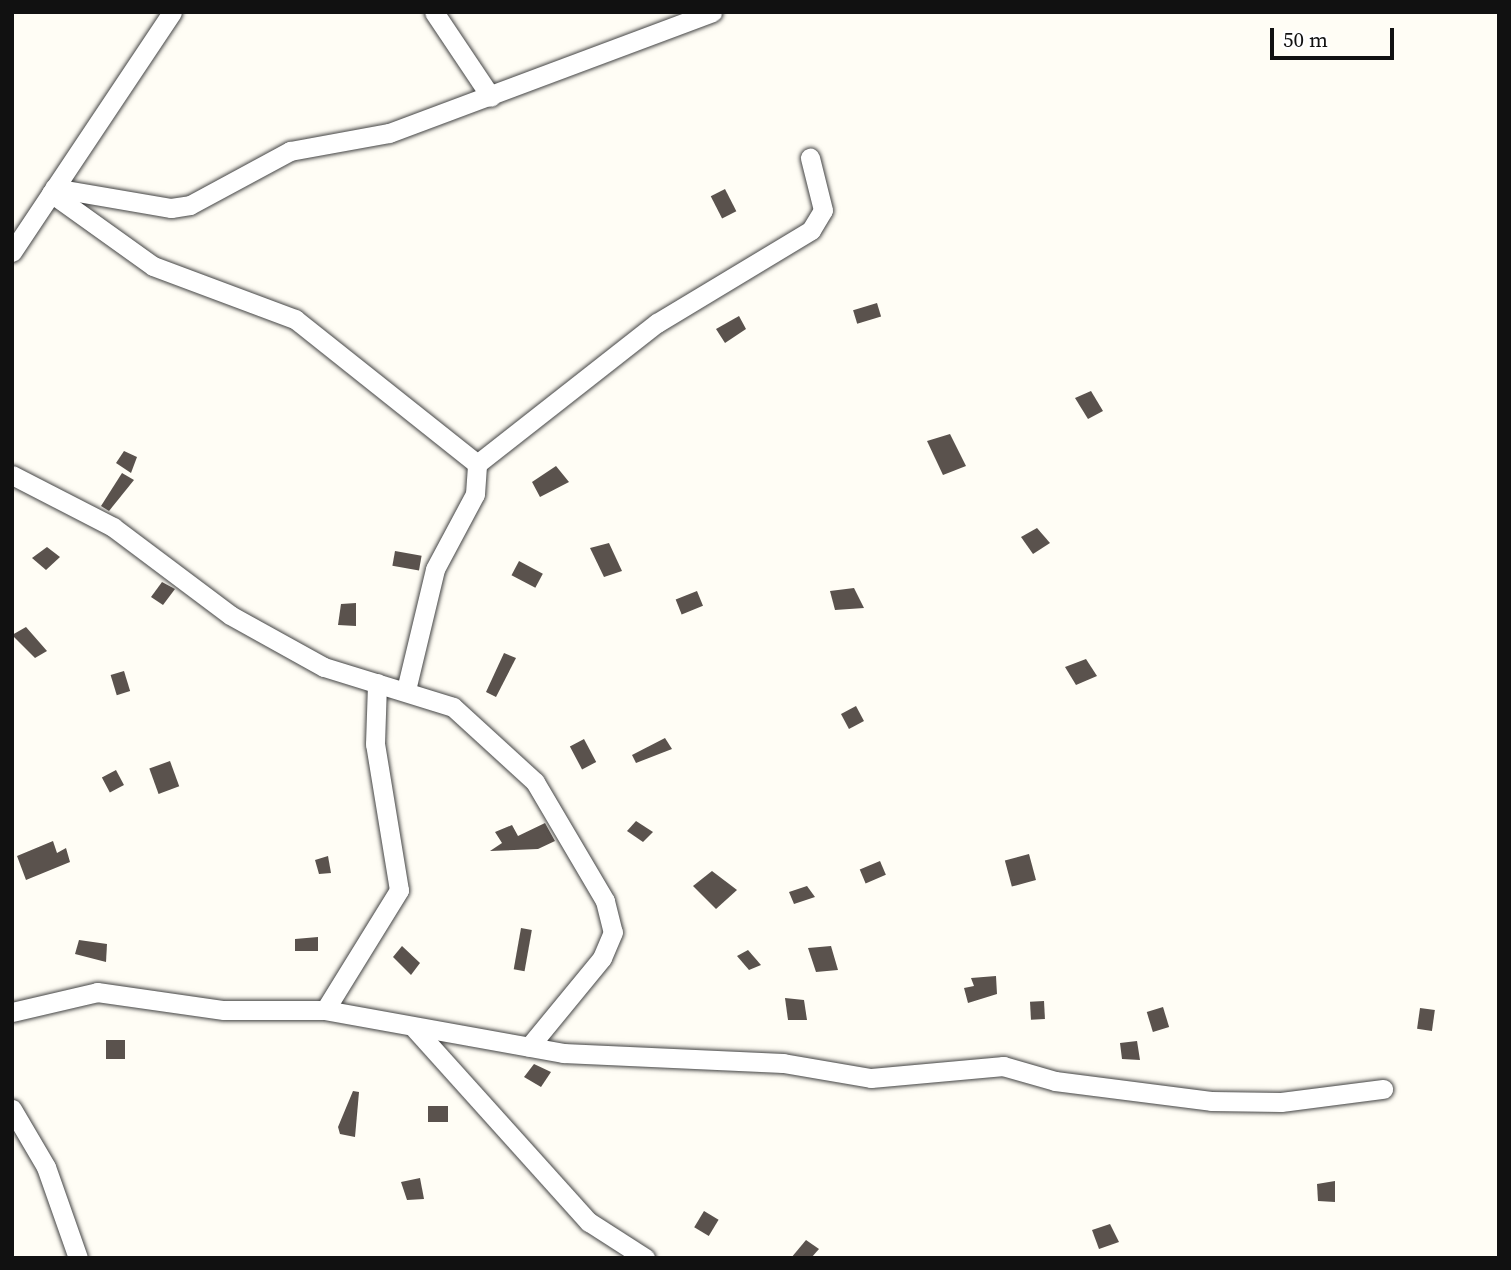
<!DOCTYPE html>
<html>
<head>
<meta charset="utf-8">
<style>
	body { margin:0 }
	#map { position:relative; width:1511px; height:1270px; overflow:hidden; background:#fffdf5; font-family:"Source Serif 4",serif }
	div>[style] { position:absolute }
	.building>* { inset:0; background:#5a524d; transform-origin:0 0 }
	.roads { filter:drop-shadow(0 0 2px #444) drop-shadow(0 0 2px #444) }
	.minor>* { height:19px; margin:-9.5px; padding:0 9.5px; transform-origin:9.5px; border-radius:9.5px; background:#fff }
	span { translate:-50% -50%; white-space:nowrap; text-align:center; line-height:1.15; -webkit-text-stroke:7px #fff; paint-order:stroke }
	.frame { position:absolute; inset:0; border:14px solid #111; pointer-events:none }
	.scale { position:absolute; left:1270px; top:28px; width:124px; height:32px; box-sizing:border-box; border:4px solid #111; border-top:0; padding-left:9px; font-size:21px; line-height:24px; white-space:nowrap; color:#111; -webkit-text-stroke:5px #fff; paint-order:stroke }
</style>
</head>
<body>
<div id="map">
	<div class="building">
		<div style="left:725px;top:189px;width:25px;height:16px;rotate:63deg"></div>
		<div style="left:877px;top:303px;width:14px;height:25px;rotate:73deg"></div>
		<div style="clip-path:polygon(739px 316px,746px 329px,725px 343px,716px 329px)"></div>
		<div style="clip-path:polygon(1091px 391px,1103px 411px,1088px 419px,1075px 398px)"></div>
		<div style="clip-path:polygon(950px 434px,966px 466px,943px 475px,927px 441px)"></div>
		<div style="clip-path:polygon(124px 451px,137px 457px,131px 473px,116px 463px)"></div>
		<div style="clip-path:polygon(556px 466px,569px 482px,540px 497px,532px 482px)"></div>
		<div style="clip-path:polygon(122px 473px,134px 480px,109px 511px,101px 506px)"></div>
		<div style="clip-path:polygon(1037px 528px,1050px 543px,1033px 554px,1021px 537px)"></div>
		<div style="clip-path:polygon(609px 543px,622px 571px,604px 577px,590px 548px)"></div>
		<div style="clip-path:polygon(47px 547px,60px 557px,46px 570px,32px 558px)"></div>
		<div style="left:395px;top:551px;width:27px;height:15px;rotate:10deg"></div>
		<div style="left:519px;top:561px;width:27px;height:16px;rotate:28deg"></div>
		<div style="clip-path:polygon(162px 582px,175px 589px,163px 605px,151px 597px)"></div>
		<div style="clip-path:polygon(854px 588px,864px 608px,835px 610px,830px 591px)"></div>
		<div style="left:697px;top:591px;width:16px;height:23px;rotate:68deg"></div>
		<div style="clip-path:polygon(356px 603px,356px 626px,338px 625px,341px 604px)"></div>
		<div style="clip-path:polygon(26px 627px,47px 651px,35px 658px,12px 635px)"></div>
		<div style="clip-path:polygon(504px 653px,516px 658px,496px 697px,486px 692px)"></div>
		<div style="clip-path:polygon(1086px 659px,1097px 676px,1076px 685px,1065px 667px)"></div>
		<div style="left:124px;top:671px;width:21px;height:14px;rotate:73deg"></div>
		<div style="left:856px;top:706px;width:17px;height:17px;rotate:62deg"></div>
		<div style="clip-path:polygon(665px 738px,672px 749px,636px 763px,632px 755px)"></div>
		<div style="left:584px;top:739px;width:26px;height:16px;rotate:62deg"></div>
		<div style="left:170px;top:761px;width:27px;height:22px;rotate:70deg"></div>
		<div style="left:116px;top:770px;width:17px;height:16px;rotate:62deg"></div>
		<div style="clip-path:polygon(636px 821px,653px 832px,643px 842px,627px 831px)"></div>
		<div style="clip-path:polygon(545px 823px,555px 841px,538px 849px,490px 851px,502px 843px,495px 832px,512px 825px,518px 836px)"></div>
		<div style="clip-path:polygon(53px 841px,57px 853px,66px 848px,70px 862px,26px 880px,17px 856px)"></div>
		<div style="left:1029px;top:854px;width:27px;height:25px;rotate:75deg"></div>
		<div style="clip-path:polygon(328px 856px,331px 873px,319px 874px,315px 860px)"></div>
		<div style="left:880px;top:861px;width:15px;height:22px;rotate:67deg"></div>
		<div style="clip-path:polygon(712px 871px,737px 890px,716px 909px,693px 886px)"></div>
		<div style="clip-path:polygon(807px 886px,815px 897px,794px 904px,789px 892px)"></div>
		<div style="left:521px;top:928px;width:11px;height:42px;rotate:10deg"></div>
		<div style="clip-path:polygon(318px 937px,318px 951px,295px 951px,295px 939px)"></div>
		<div style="clip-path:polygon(79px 940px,107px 944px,106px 962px,75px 954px)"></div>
		<div style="clip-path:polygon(402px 946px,420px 963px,411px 975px,393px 957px)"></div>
		<div style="clip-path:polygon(831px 946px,838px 970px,816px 972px,808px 948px)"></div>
		<div style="clip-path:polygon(748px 950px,761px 965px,749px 970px,737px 956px)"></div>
		<div style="clip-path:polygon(996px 976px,997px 994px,968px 1003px,964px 988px,974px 986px,971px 978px)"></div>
		<div style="clip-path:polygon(785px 998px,804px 1000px,807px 1020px,788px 1020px)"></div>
		<div style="left:1044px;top:1001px;width:18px;height:14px;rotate:87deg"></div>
		<div style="left:1163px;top:1007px;width:21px;height:17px;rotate:73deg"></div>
		<div style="left:1420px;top:1008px;width:15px;height:21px;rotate:8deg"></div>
		<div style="left:106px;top:1040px;width:19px;height:19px"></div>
		<div style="clip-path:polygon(1137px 1041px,1140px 1060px,1122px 1059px,1120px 1043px)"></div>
		<div style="clip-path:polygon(534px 1064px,551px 1072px,541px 1087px,524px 1077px)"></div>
		<div style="clip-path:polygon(353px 1091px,359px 1092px,355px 1137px,340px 1134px,338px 1127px)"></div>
		<div style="left:428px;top:1106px;width:20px;height:16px"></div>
		<div style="clip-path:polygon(420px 1178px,424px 1199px,407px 1200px,401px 1182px)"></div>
		<div style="clip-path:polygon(1335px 1181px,1335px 1202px,1318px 1201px,1317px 1184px)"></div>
		<div style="left:704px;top:1211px;width:17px;height:19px;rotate:31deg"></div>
		<div style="clip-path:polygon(1110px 1224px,1119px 1242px,1099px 1249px,1092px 1230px)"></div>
		<div style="clip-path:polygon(806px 1240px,819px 1249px,811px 1258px,791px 1258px)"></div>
	</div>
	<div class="roads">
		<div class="minor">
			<div style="left:434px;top:12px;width:102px;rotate:56.2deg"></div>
			<div style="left:54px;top:188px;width:119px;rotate:9.7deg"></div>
			<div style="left:171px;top:208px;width:19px;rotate:-9deg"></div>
			<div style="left:190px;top:205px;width:114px;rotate:-28.4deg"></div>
			<div style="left:290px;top:151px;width:101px;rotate:-10.3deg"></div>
			<div style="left:389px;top:133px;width:345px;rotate:-20.5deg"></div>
			<div style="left:51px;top:193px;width:125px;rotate:35.6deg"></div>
			<div style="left:153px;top:266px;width:152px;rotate:20.5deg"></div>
			<div style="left:295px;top:319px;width:233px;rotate:38.5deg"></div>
			<div style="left:12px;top:252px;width:288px;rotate:-56.3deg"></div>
			<div style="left:12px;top:475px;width:114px;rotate:27.2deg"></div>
			<div style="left:113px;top:527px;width:146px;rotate:36.9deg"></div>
			<div style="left:230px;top:615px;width:107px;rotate:29deg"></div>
			<div style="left:324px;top:667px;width:135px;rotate:17.2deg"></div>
			<div style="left:453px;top:707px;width:111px;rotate:42.4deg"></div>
			<div style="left:535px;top:782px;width:138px;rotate:59.5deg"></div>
			<div style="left:605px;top:901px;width:32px;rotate:76deg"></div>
			<div style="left:613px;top:932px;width:28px;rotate:113deg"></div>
			<div style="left:602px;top:958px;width:115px;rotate:129.4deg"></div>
			<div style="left:406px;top:690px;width:124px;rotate:-76.5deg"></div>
			<div style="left:435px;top:569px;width:85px;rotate:-61.9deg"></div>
			<div style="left:475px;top:494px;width:30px;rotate:-86deg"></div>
			<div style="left:477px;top:464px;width:229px;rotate:-38.1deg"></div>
			<div style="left:657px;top:323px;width:180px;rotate:-31.1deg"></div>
			<div style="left:811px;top:230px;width:23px;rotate:-59deg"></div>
			<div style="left:823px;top:210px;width:54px;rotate:-104deg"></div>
			<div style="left:325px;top:1010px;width:141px;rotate:-58.3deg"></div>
			<div style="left:399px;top:890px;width:148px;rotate:-99.3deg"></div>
			<div style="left:375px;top:744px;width:61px;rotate:-88.1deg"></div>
			<div style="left:12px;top:1012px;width:87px;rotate:-13.2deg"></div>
			<div style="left:97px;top:992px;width:128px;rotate:8.1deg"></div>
			<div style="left:224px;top:1010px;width:101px"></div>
			<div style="left:325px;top:1010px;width:242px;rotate:10.2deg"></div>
			<div style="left:563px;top:1053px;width:220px;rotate:2.6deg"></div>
			<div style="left:783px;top:1063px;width:89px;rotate:9.7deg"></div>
			<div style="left:871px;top:1078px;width:133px;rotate:-5.2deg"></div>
			<div style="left:1003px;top:1066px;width:54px;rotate:16.1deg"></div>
			<div style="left:1055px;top:1081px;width:157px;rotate:7.3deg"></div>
			<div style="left:1211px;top:1101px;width:70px;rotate:0.8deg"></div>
			<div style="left:1281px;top:1102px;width:103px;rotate:-7.3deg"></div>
			<div style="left:415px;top:1029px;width:260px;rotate:48deg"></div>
			<div style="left:589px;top:1222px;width:67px;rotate:32.7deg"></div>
			<div style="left:12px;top:1109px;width:67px;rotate:59.6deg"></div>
			<div style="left:46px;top:1167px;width:96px;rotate:70.6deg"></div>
		</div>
	</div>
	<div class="frame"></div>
	<div class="scale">50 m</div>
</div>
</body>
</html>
